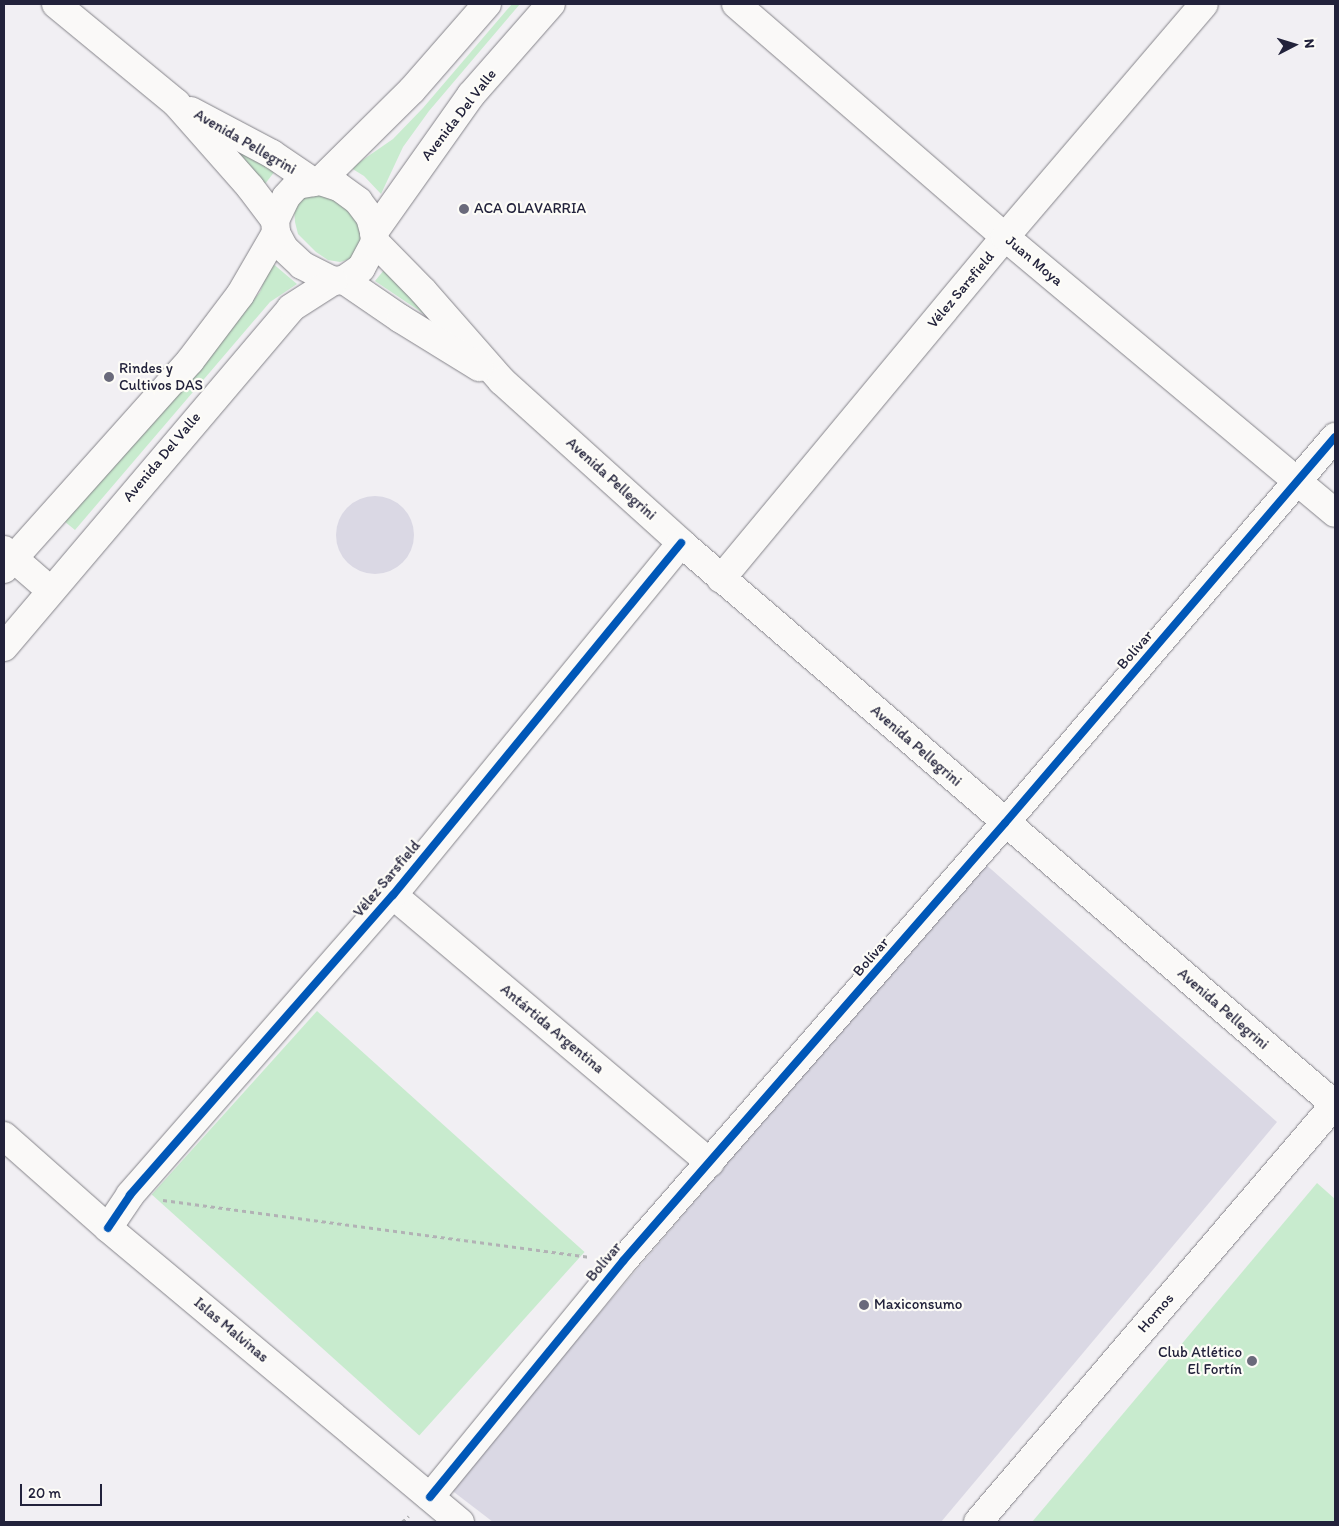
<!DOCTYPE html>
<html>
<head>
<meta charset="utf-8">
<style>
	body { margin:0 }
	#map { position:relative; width:1339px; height:1526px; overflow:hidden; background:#f1eff3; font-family:Itim,sans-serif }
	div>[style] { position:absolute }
	.green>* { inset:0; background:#c8ebce; transform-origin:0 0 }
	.building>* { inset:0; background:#dad8e4 }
	.round { border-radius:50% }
	.path>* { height:3px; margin-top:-1.5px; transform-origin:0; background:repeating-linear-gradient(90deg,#b2b2b5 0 4px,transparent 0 8px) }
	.roads { filter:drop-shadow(0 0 1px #848389) drop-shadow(0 0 1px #848389) }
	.street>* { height:28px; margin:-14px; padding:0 14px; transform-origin:14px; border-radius:14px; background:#faf9f8 }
	.secondary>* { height:28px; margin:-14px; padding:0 14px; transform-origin:14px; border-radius:14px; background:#faf9f8 }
	.cycleway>* { height:8px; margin:-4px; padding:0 4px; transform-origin:4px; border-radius:4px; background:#0057b8 }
	.dots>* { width:14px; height:14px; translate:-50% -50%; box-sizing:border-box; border:2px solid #fdfcf7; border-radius:50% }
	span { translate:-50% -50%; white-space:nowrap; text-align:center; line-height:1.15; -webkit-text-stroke:4.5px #fdfcf7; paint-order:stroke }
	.street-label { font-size:15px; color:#22223b }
	.poi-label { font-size:15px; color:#22223b }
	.left { translate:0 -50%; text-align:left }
	.right { translate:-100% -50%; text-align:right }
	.frame { position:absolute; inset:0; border:5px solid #22223b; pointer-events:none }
	.north { position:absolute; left:1269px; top:20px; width:50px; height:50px; -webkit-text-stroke:4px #fdfcf7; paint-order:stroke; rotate:85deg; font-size:14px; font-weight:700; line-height:20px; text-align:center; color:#22223b }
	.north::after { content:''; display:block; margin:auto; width:18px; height:22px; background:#22223b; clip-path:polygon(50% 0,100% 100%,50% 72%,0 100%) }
	.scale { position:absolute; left:20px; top:1484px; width:82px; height:22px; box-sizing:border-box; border:2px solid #22223b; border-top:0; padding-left:6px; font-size:15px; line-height:18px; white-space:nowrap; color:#22223b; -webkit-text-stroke:4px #fdfcf7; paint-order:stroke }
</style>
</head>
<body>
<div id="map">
	<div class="green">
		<div style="clip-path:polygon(512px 4px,520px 4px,429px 111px,403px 147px,381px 194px,364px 176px,351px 168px,393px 139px,423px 108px)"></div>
		<div style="clip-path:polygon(216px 133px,275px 171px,265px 184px)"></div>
		<div style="clip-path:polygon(325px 194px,357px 216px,362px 241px,358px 251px,350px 259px,340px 262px,328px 260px,316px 252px,298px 234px,295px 222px,294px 208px,302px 197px)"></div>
		<div style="clip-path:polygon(271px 262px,297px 284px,270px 302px,75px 530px,64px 521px,260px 292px)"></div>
		<div style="clip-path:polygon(384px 270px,430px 318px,375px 281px)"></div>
		<div style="left:317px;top:1011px;width:360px;height:247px;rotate:42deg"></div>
		<div style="clip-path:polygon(1317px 1183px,1335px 1199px,1335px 1522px,1032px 1522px)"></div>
	</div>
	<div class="building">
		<div class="round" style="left:336px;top:496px;width:78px;height:78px"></div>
		<div style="clip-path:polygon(983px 862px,1277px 1122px,941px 1522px,493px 1522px,450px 1489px)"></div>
	</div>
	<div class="path">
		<div style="left:163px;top:1200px;width:431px;rotate:7.6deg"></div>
		<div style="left:402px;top:1522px;width:9px;rotate:-41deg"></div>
	</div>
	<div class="roads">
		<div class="street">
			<div style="left:736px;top:4px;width:356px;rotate:40.9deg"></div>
			<div style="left:1005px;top:237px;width:430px;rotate:39.9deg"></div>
			<div style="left:4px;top:550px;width:61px;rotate:41deg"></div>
			<div style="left:721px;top:579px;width:445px;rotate:-50.3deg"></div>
			<div style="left:1005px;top:237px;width:306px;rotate:-49.5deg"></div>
			<div style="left:393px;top:895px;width:415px;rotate:40.2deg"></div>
			<div style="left:4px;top:1136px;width:139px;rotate:41.5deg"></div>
			<div style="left:108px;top:1228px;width:459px;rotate:39.9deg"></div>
			<div style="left:108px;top:1228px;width:40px;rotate:-56deg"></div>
			<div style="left:130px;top:1195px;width:399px;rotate:-48.8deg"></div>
			<div style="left:393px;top:895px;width:455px;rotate:-50.7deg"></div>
			<div style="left:430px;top:1497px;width:305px;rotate:-50.7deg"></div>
			<div style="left:623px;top:1261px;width:581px;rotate:-48.91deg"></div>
			<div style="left:1005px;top:823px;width:508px;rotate:-49.47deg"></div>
			<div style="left:978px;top:1522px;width:550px;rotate:-49.5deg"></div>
		</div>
		<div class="secondary">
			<div style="left:56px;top:4px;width:156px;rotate:39.5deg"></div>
			<div style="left:176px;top:103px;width:112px;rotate:48.6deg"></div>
			<div style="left:250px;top:187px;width:41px;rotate:52.9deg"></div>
			<div style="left:191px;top:111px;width:92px;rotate:28deg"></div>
			<div style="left:272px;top:154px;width:50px;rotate:34.3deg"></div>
			<div style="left:320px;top:181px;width:20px;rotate:18deg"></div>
			<div style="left:339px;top:187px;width:24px;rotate:36deg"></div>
			<div style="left:358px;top:201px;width:20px;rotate:53deg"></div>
			<div style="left:370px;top:217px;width:16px;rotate:75deg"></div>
			<div style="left:374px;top:232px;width:10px;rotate:84deg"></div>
			<div style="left:375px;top:242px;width:30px;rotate:118deg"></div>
			<div style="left:361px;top:268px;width:21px;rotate:145deg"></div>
			<div style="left:344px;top:280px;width:11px;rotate:175deg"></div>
			<div style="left:333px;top:281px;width:35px;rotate:-153deg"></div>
			<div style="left:302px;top:265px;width:25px;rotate:-137deg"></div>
			<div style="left:284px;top:248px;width:17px;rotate:-118deg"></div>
			<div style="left:276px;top:233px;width:13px;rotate:-94deg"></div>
			<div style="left:275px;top:220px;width:25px;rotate:-64deg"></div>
			<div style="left:286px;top:197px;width:16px;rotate:-47deg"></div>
			<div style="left:297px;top:185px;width:23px;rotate:-10deg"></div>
			<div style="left:320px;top:181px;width:129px;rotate:-44.7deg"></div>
			<div style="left:412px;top:90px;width:114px;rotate:-48.9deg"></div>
			<div style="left:374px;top:232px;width:168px;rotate:-54.7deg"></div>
			<div style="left:471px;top:95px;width:121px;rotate:-48.7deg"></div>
			<div style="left:375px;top:242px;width:69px;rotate:45.6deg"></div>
			<div style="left:423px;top:291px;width:120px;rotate:48.7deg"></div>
			<div style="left:502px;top:381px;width:241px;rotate:42.1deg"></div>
			<div style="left:681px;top:543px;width:862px;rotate:40.67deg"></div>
			<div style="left:344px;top:280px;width:69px;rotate:34.4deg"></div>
			<div style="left:401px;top:319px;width:92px;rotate:31.6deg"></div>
			<div style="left:4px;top:569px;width:279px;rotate:-48.2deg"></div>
			<div style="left:190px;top:361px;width:83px;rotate:-52.9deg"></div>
			<div style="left:240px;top:295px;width:72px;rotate:-59.9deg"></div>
			<div style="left:4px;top:647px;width:444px;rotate:-49.7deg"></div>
			<div style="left:291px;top:308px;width:50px;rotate:-32.7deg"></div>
		</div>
	</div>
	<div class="cycleway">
		<div style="left:108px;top:1228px;width:40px;rotate:-56deg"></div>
		<div style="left:130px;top:1195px;width:399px;rotate:-48.8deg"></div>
		<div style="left:393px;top:895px;width:455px;rotate:-50.7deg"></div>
		<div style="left:430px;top:1497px;width:305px;rotate:-50.7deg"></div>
		<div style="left:623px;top:1261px;width:581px;rotate:-48.91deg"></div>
		<div style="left:1005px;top:823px;width:508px;rotate:-49.47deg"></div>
	</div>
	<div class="dots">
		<div style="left:464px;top:209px;background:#6a6a7b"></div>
		<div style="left:109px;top:377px;background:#6a6a7b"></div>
		<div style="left:864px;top:1305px;background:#6a6a7b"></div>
		<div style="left:1252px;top:1361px;background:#6a6a7b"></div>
	</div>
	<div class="street-label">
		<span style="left:459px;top:115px;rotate:-52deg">Avenida Del Valle</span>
		<span style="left:245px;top:142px;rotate:30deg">Avenida Pellegrini</span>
		<span style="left:1034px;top:261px;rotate:40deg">Juan Moya</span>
		<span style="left:961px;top:290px;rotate:-50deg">Vélez Sarsfield</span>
		<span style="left:162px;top:457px;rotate:-50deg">Avenida Del Valle</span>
		<span style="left:611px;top:479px;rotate:42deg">Avenida Pellegrini</span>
		<span style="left:1135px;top:650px;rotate:-49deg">Bolívar</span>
		<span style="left:916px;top:746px;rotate:41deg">Avenida Pellegrini</span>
		<span style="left:387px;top:879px;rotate:-50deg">Vélez Sarsfield</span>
		<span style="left:871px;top:957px;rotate:-49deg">Bolívar</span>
		<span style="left:1223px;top:1009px;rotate:41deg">Avenida Pellegrini</span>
		<span style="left:552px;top:1029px;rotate:40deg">Antártida Argentina</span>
		<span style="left:604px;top:1262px;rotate:-50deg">Bolívar</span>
		<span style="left:1156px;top:1313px;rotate:-49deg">Hornos</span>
		<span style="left:231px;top:1330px;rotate:40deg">Islas Malvinas</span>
	</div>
	<div class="poi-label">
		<span class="left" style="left:474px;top:209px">ACA OLAVARRIA</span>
		<span class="left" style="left:119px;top:377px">Rindes y<br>Cultivos DAS</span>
		<span class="left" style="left:874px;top:1305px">Maxiconsumo</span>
		<span class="right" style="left:1242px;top:1361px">Club Atlético<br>El Fortín</span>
	</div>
	<div class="frame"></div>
	<div class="north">N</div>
	<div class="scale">20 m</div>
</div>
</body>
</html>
